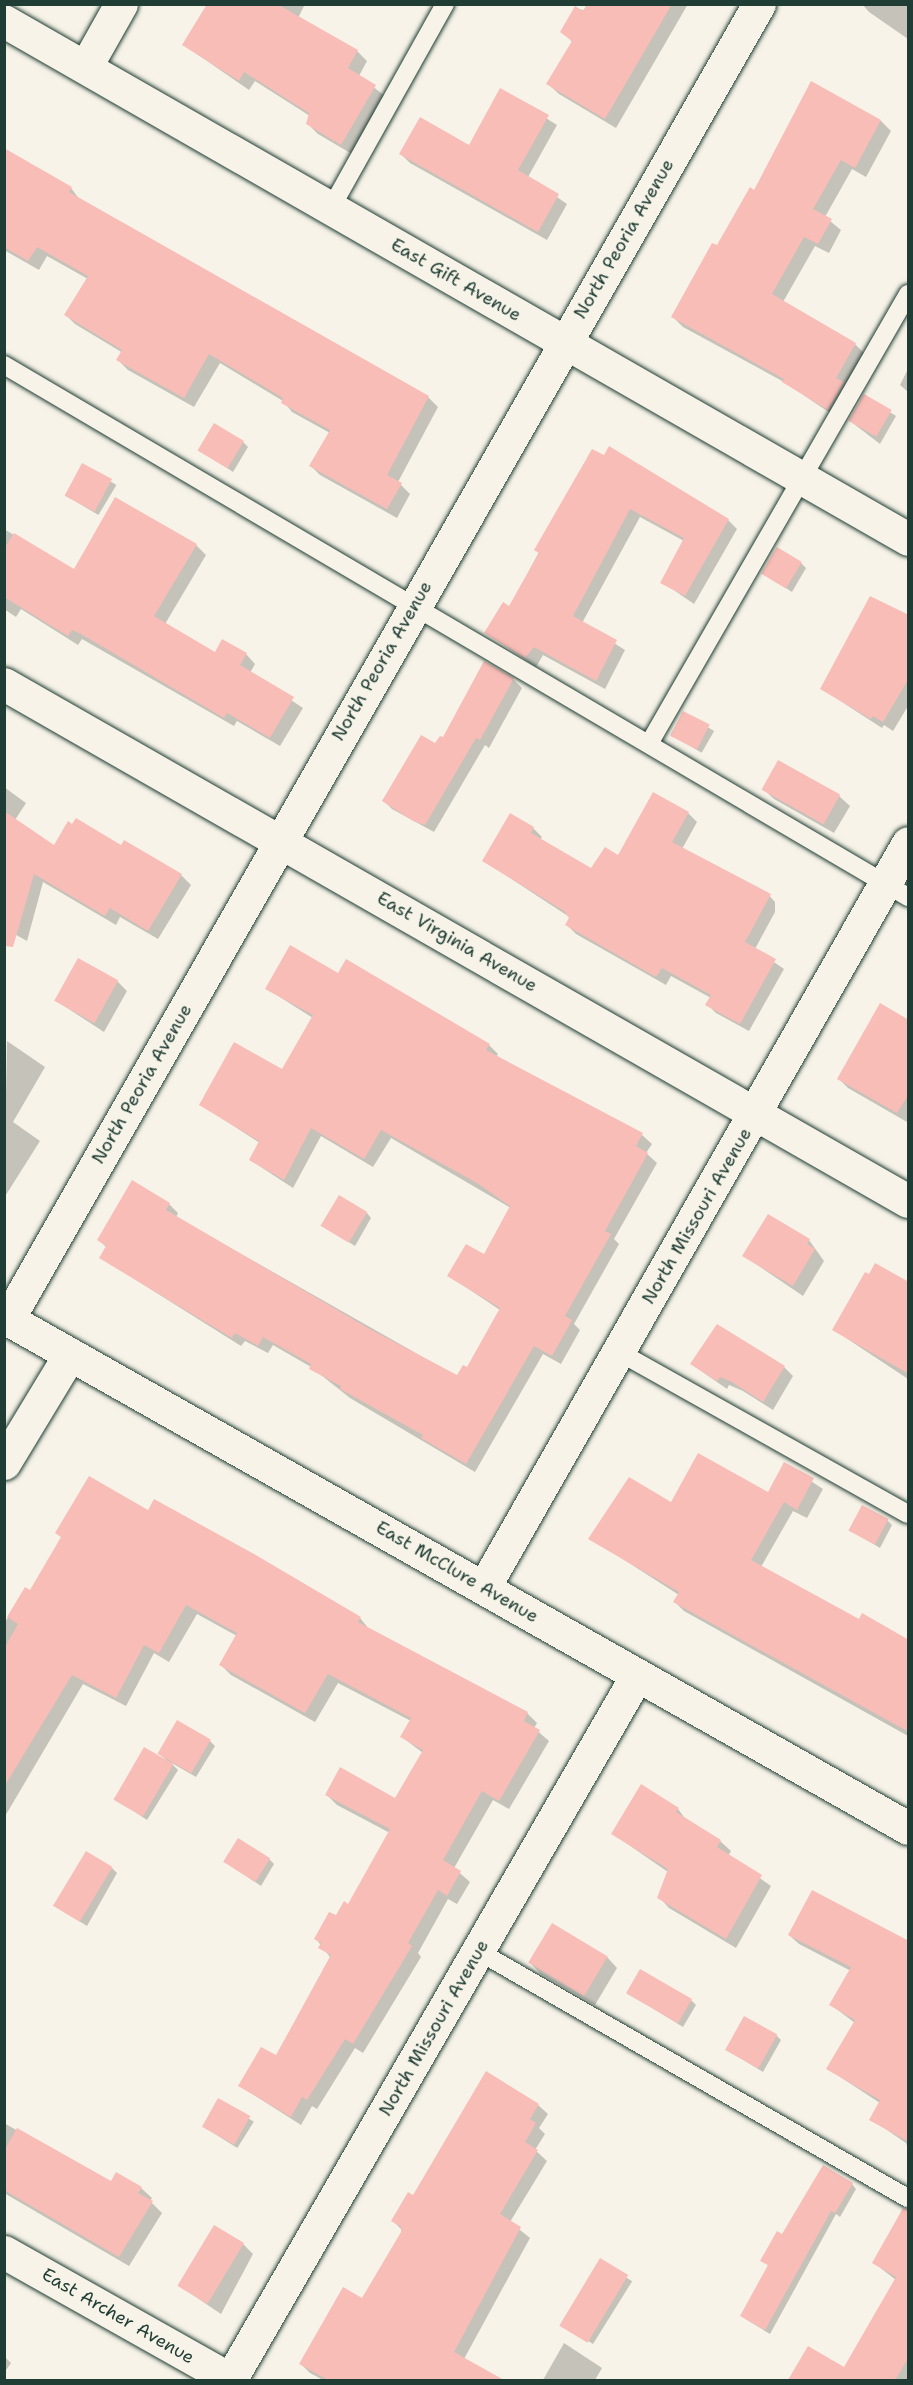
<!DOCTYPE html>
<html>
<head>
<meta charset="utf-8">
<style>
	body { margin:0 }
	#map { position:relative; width:913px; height:2385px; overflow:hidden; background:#f7f3e8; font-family:"Shantell Sans",sans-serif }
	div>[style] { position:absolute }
	.shadow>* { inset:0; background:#0003; transform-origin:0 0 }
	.building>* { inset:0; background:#f9bdb7; transform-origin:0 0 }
	.roads { filter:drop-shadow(0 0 2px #1f3d34) drop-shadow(0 0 2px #1f3d34) }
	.service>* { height:18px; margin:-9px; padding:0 9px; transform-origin:9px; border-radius:9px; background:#f7f3e8 }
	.minor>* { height:33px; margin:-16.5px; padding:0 16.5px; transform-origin:16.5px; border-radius:16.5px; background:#f7f3e8 }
	.tertiary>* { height:33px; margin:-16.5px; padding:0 16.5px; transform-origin:16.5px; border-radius:16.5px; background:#f7f3e8 }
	span { translate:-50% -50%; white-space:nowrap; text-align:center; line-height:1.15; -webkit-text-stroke:4.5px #f7f3e8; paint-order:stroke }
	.street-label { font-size:18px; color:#1f3d34 }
	.frame { position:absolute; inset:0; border:6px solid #1f3d34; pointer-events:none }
</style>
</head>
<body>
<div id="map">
	<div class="shadow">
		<div style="clip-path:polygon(208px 4px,305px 4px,298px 18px,357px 51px,367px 61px,359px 76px,385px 96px,352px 154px,318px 134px,308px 124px,310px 116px,255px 81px,249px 90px,184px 45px)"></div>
		<div style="clip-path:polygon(596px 4px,688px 4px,616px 128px,559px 94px,548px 84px,573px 43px,562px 31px,575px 8px,591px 12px)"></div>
		<div style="clip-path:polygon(862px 4px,908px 4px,908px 39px,869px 12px)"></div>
		<div style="clip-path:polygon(812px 83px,881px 121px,891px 131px,866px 177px,852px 169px,825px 217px,841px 230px,829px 253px,815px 246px,783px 302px,855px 344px,865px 354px,839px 419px,784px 382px,683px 327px,673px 317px,755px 192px)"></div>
		<div style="clip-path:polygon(501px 90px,557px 125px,528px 177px,567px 204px,547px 240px,410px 163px,401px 154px,469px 147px)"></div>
		<div style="clip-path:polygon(4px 149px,71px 188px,80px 200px,428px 397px,438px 407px,398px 482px,410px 494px,397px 518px,320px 475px,310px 465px,330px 433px,292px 412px,283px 401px,220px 363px,194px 407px,128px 370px,118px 360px,123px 353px,75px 324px,65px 314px,88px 279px,47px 256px,39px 270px,4px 250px)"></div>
		<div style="clip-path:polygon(908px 369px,908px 392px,900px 385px)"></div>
		<div style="clip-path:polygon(864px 396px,896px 416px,880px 444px,850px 421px)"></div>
		<div style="clip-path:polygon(243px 442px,248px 447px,233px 472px,200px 450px)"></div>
		<div style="clip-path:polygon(593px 451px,728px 520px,737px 529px,694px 604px,662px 582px,684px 541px,640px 517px,582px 623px,625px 650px,605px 689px,543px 655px,536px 667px,486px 633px,509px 608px)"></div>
		<div style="left:83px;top:465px;width:39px;height:35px;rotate:31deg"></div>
		<div style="clip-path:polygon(4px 529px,74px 571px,196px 545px,206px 555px,165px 624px,216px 654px,246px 654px,255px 664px,250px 673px,303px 708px,280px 746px,237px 721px,234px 726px,82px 639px,78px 645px,21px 609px,16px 617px,4px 609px)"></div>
		<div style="clip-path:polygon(801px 563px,806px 568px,792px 592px,764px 574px)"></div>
		<div style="clip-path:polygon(908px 619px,908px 706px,893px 731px,884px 725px,882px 728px,822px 689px)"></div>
		<div style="clip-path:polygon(513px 679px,522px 688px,489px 748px,485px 745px,434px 832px,392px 809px,384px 801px,435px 745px)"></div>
		<div style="left:683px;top:713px;width:36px;height:25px;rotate:30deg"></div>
		<div style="clip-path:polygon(778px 762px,839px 796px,850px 806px,834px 833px,774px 799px,763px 789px)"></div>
		<div style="clip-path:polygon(4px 787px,26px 803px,15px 820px,55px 847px,121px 847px,181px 875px,191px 885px,158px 939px,120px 917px,116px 925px,43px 882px,27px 941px,4px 928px)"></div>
		<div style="clip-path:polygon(688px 813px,697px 822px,682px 849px,766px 892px,775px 902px,775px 912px,755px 949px,784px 969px,749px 1031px,716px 1013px,707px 1004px,711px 998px,671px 976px,666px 985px,576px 934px,567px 925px,571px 918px,484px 861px,533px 828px,542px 837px,540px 840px,592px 870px)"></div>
		<div style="clip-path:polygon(339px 975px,489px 1045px,498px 1054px,496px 1057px,642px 1135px,652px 1144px,646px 1153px,657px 1163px,614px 1239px,619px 1244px,574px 1324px,580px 1330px,561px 1364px,543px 1354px,475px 1472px,350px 1398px,311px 1367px,273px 1345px,268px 1353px,245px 1341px,241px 1346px,101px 1258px,107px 1248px,99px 1240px,169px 1204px,178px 1213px,176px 1217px,458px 1377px,468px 1369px,500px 1310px,449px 1276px,485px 1257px,511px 1208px,391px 1138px,373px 1167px,321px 1136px,293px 1188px,250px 1160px,260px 1143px,201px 1105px,283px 1071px,313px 1018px,267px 989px)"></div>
		<div style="clip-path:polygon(117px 981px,127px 991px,104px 1032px,58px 1002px)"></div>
		<div style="clip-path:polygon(908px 1022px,908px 1120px,907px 1122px,848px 1088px,839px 1079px)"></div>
		<div style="clip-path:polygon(7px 1041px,45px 1067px,13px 1122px,40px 1141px,4px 1198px)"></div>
		<div style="clip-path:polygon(367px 1213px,371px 1218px,355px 1246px,323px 1226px)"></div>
		<div style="clip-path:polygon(809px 1240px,824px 1261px,803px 1296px,744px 1256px)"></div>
		<div style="clip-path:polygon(908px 1284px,908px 1379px,834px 1330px)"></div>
		<div style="clip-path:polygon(691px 1364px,784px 1367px,793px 1376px,773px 1410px,743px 1391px,729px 1385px,727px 1389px)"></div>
		<div style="clip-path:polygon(785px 1464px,823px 1489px,807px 1518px,793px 1511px,761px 1567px,859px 1621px,908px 1641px,908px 1736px,684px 1611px,675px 1602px,679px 1595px,590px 1538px,672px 1504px,769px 1494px)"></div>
		<div style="clip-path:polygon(148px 1512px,360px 1618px,369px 1629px,527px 1713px,537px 1723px,534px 1728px,549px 1741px,509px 1809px,493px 1800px,454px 1868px,470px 1882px,457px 1904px,448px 1899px,418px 1953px,421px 1957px,363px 2053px,355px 2048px,317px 2109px,312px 2106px,301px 2125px,240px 2086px,276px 2057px,330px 1957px,316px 1939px,349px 1906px,390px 1833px,337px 1805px,327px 1795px,396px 1800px,423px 1753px,402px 1737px,411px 1721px,338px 1683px,315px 1722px,231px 1675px,221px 1665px,237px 1636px,197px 1614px,169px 1662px,154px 1653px,126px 1706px,83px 1684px,4px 1818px,4px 1624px,25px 1589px,31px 1592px,62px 1538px,57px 1533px)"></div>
		<div style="clip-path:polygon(887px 1520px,892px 1525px,880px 1548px,850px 1530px)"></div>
		<div style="clip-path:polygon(210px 1741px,215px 1746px,196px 1777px,170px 1762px,178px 1770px,147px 1820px,114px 1798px,168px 1762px,159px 1753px)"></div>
		<div style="clip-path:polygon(678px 1809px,687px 1821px,720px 1841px,731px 1851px,728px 1856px,771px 1886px,736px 1948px,669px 1908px,659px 1897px,668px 1872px,613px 1834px)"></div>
		<div style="clip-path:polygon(269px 1859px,274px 1864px,261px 1886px,225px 1862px)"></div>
		<div style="clip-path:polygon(112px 1868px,117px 1873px,87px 1926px,53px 1905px)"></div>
		<div style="clip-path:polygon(789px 1935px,908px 1946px,908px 2149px,906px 2143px,871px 2119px,880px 2103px,828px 2069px,855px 2023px,831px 2005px,851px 1971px,799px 1944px)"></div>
		<div style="clip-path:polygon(607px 1957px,617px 1968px,595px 2005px,541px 1974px,530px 1963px)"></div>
		<div style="clip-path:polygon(628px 1993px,691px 2000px,696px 2005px,683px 2027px)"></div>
		<div style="clip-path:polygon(776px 2035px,781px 2040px,763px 2072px,727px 2050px)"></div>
		<div style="left:219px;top:2100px;width:41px;height:31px;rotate:32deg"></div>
		<div style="clip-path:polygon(538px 2105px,548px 2114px,539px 2128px,545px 2134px,535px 2150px,547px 2161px,510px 2222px,530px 2238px,464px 2359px,502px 2380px,323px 2380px,310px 2373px,301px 2364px,363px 2300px,403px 2231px,393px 2221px,414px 2197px)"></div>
		<div style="clip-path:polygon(4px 2123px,111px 2184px,141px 2188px,152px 2198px,150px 2201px,162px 2213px,129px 2266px,4px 2193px)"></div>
		<div style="clip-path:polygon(852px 2184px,856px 2189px,840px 2217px,836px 2214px,770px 2334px,747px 2320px,742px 2316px,769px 2266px,762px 2260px,783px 2236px)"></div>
		<div style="clip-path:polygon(908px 2232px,908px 2380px,789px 2380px,808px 2348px,845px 2369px,896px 2280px,874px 2263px)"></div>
		<div style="clip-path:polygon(243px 2244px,253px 2254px,221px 2314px,181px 2287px)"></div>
		<div style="left:600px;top:2261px;width:38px;height:74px;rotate:32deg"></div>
		<div style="clip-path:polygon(564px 2343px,602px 2368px,595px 2380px,543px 2380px)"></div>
		<div style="clip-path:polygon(4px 2356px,11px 2363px,4px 2373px)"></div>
	</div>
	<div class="building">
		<div style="clip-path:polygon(207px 4px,277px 4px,358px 50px,348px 68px,376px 85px,341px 145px,306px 124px,309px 113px,244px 72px,239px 81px,182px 45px)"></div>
		<div style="clip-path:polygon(587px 4px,672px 4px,605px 119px,546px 84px,572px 41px,560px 32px,575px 6px,583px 11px)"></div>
		<div style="clip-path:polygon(811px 81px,881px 120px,855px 168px,841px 160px,813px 209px,832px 219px,818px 244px,804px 237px,772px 294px,856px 343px,836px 378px,844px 382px,828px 410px,782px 382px,784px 379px,671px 317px,712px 243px,717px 245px,750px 187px,754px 190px)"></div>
		<div style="clip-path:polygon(500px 88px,549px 115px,518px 170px,559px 194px,538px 232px,399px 154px,420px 117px,469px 145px)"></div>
		<div style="clip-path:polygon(4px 148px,72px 187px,69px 192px,429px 396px,387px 475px,402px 483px,387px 509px,309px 466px,330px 430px,281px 403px,283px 398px,209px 354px,184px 398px,116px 360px,122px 350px,64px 315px,88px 276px,37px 247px,28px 261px,4px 247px)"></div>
		<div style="left:864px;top:394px;width:32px;height:31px;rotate:30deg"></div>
		<div style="left:214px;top:423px;width:35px;height:32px;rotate:31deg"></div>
		<div style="clip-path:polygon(609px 446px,729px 519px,685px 596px,660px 583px,684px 538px,630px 509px,573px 616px,617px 640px,596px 681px,534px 647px,525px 658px,484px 633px,503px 602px,509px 606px,539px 553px,534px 550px,592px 449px,604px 455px)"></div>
		<div style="left:82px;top:463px;width:34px;height:37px;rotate:28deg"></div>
		<div style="clip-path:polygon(115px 497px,197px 544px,154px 616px,215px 652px,222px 639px,247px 653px,240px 665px,294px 697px,270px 738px,227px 713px,224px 718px,81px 634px,72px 630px,68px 636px,4px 597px,4px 549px,14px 533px,74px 569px)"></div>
		<div style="left:777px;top:547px;width:29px;height:31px;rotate:31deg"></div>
		<div style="clip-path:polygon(870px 596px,909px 615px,909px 678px,883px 722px,873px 716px,871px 719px,820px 689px)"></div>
		<div style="clip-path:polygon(484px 661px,514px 678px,480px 740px,476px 738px,425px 825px,413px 821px,382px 801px,421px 735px,435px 743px,440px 736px,443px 737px)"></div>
		<div style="left:683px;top:711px;width:30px;height:28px;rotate:27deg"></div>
		<div style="left:778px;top:760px;width:71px;height:34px;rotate:29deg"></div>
		<div style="clip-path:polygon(653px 792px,689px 812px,672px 842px,771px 894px,745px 942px,776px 959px,740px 1024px,705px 1005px,711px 995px,662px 968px,656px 977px,565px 925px,569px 918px,564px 911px,482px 861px,510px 813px,534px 827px,531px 833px,591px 868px,605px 847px,618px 855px)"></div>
		<div style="clip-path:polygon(4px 811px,54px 845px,68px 821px,72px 824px,76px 818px,121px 845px,124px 840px,182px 874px,148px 931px,110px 908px,105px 916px,34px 874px,13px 947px,4px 946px)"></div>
		<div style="clip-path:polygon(290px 945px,338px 973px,346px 959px,490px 1044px,486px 1050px,643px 1133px,636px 1146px,648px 1153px,605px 1231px,611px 1234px,565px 1316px,572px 1320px,552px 1356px,534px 1346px,466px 1464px,421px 1438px,423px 1435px,340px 1389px,341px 1386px,309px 1369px,311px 1364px,263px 1337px,258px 1346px,235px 1333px,232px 1338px,99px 1258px,106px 1246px,97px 1240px,132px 1180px,170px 1203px,166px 1210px,368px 1328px,457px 1375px,463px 1365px,467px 1367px,500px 1308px,447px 1276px,466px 1244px,484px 1254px,510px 1206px,477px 1183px,381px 1130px,364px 1159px,311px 1128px,284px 1180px,249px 1160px,259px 1141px,199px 1105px,234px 1042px,282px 1069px,313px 1015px,265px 989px)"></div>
		<div style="left:78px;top:958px;width:46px;height:49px;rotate:29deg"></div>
		<div style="clip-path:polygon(880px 1003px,909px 1020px,909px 1094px,897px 1113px,837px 1079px)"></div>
		<div style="left:339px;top:1195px;width:33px;height:36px;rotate:31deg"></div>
		<div style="clip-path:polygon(768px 1214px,810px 1239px,807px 1244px,815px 1249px,793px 1286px,742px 1256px)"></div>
		<div style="clip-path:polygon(875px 1263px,909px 1282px,909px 1374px,832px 1330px,865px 1272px,869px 1274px)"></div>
		<div style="clip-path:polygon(717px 1324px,785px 1366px,763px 1402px,732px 1382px,720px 1377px,717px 1381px,690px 1364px)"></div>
		<div style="clip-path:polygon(698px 1453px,768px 1492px,784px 1462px,814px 1478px,797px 1510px,784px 1502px,751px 1560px,859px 1619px,862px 1613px,909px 1640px,909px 1732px,673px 1602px,679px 1592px,588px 1539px,629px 1477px,671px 1502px)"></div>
		<div style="clip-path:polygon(89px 1476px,148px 1510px,154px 1499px,254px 1554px,361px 1617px,358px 1622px,528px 1712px,524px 1721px,540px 1730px,499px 1801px,482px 1791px,443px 1860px,461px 1871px,447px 1896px,438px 1890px,408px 1943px,412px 1946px,353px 2044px,345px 2039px,307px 2100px,302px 2097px,291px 2117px,238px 2086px,261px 2047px,276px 2055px,331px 1955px,318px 1948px,321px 1943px,314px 1939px,329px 1912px,336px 1915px,344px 1901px,348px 1904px,390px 1829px,325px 1795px,340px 1767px,395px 1798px,423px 1750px,400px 1737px,411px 1718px,328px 1674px,305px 1713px,219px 1665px,237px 1633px,186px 1605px,159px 1653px,144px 1645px,116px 1698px,72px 1675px,4px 1787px,4px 1649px,18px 1624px,7px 1617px,25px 1587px,30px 1590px,61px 1537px,55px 1533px)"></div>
		<div style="left:862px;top:1505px;width:30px;height:29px;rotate:28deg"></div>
		<div style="left:177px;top:1720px;width:39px;height:39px;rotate:30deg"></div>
		<div style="left:144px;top:1747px;width:34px;height:61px;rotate:30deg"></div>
		<div style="clip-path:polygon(641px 1784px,679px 1808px,676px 1812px,721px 1840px,717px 1847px,762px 1875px,726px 1939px,657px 1898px,668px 1869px,611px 1834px)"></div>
		<div style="left:238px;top:1838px;width:38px;height:28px;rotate:32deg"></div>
		<div style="left:86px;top:1851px;width:31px;height:64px;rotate:31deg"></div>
		<div style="clip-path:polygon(812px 1890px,909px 1941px,909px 2142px,869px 2120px,880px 2100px,826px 2069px,855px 2020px,829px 2005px,851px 1967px,788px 1935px)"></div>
		<div style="left:552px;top:1923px;width:65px;height:46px;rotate:31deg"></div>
		<div style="left:640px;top:1969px;width:60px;height:28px;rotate:30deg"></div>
		<div style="left:744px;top:2016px;width:38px;height:39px;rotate:29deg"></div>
		<div style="clip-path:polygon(486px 2071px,539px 2104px,530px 2119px,536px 2123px,525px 2142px,538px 2150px,500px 2214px,521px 2227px,454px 2352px,504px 2380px,328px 2380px,299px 2364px,343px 2287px,362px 2298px,401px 2232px,401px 2227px,391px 2221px,408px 2192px,413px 2195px)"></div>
		<div style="left:218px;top:2098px;width:37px;height:33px;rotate:29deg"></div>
		<div style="clip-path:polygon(17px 2128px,111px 2181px,116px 2172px,142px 2187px,138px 2193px,153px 2201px,119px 2257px,4px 2190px,4px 2151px)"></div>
		<div style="clip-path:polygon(823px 2165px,853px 2183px,835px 2213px,831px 2211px,765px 2330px,740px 2316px,768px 2265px,760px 2261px,777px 2231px,782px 2234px)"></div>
		<div style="clip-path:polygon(903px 2208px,909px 2209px,909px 2357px,895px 2380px,788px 2380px,808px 2346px,844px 2367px,896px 2277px,872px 2263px)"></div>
		<div style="left:214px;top:2225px;width:35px;height:71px;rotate:31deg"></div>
		<div style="left:600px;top:2258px;width:33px;height:79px;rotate:31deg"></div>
	</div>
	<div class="roads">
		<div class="service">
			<div style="left:331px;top:208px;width:234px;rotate:-60.8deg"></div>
			<div style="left:4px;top:365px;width:1049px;rotate:30.48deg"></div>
			<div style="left:650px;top:742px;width:517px;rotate:-60.06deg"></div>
			<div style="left:619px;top:1352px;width:331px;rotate:29.3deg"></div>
			<div style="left:478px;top:1951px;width:496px;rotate:29.9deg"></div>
		</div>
		<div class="minor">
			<div style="left:4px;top:21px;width:1042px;rotate:29.81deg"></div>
			<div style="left:86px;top:66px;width:71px;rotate:-60.6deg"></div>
			<div style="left:4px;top:684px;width:1041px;rotate:29.77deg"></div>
			<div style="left:8px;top:1319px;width:1514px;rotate:-60.27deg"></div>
			<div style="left:4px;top:1463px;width:127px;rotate:-58.8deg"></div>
			<div style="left:484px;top:1587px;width:856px;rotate:-60.32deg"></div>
			<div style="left:4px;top:2252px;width:261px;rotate:29.4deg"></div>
			<div style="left:230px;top:2380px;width:814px;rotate:-60deg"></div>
		</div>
		<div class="tertiary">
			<div style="left:4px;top:1317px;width:1038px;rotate:29.48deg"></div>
		</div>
	</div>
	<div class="street-label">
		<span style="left:624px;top:239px;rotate:-60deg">North Peoria Avenue</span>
		<span style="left:456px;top:280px;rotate:30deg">East Gift Avenue</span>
		<span style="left:382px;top:661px;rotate:-60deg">North Peoria Avenue</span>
		<span style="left:457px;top:942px;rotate:30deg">East Virginia Avenue</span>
		<span style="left:142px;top:1084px;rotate:-60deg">North Peoria Avenue</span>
		<span style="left:697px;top:1216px;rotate:-60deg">North Missouri Avenue</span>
		<span style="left:457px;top:1572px;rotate:30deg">East McClure Avenue</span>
		<span style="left:434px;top:2028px;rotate:-60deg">North Missouri Avenue</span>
		<span style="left:118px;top:2316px;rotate:30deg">East Archer Avenue</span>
	</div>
	<div class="frame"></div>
</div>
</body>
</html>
